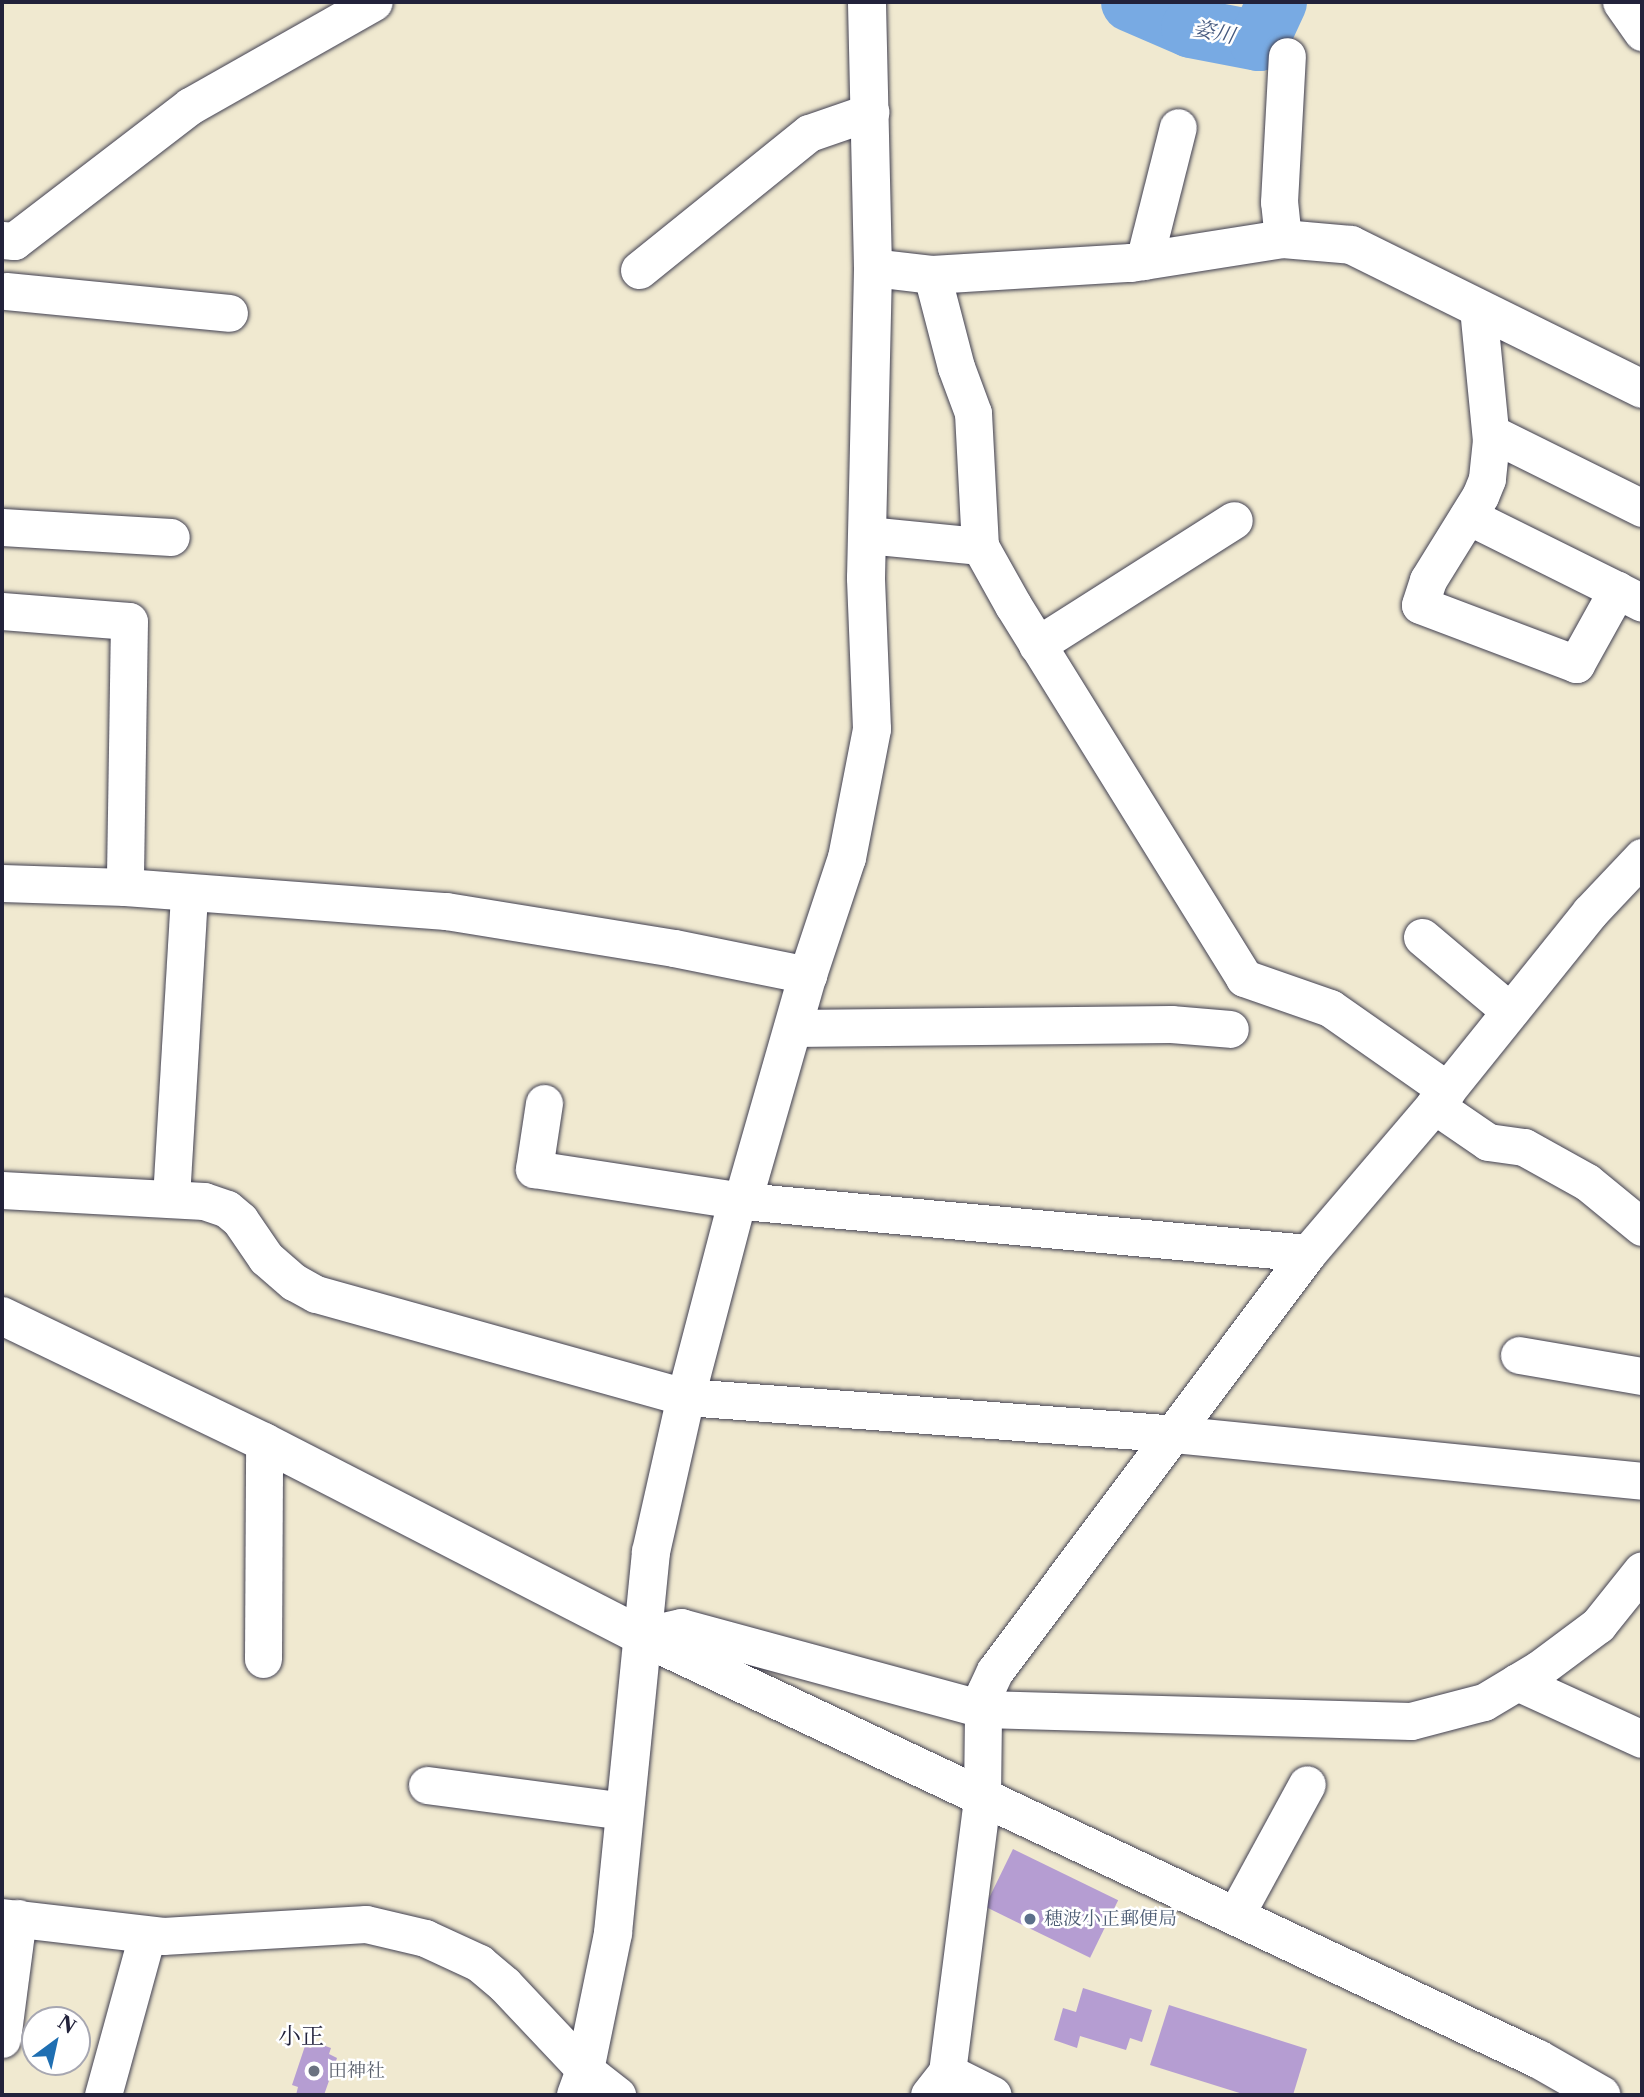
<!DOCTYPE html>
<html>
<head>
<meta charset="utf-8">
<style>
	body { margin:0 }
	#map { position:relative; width:1644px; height:2097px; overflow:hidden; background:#f0e9d0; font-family:"Libre Caslon Text","Noto Serif JP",serif }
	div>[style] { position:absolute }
	.river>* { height:60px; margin:-30px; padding:0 30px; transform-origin:30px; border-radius:30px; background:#78aae3 }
	.building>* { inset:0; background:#b59dd2; transform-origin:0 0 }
	.roads { filter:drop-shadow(0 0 2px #414051) drop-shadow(0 0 2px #414051) }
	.minor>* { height:37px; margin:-18.5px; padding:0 18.5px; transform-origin:18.5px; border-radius:18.5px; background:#fff }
	.tertiary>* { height:38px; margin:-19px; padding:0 19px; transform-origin:19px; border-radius:19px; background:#fff }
	.dots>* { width:19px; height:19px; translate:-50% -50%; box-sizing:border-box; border:4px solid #fff; border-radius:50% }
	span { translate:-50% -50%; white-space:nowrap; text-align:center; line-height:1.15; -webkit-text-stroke:5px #fff; paint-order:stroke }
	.service-label { font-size:19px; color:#4e5e75 }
	.left { translate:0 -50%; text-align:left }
	.worship-label { font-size:19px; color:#5b616d }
	.water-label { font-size:21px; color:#44587e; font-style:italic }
	.quarter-label { font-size:23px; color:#22223b }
	.frame { position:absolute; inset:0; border:4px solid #22223b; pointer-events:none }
	.north { position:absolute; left:21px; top:2006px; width:70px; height:70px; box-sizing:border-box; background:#fff; border:2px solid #a7a7b1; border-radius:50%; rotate:33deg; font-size:19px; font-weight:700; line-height:28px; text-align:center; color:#22223b }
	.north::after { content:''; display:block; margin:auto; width:24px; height:32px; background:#1f6fb2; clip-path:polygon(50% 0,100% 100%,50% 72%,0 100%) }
</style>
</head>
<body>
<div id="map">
	<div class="river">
		<div style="left:1131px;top:2px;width:65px;rotate:23.4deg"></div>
		<div style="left:1191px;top:28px;width:69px;rotate:10.8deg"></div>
		<div style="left:1259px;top:41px;width:43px;rotate:-65.2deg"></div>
	</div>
	<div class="building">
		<div style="left:1013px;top:1849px;width:117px;height:64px;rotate:26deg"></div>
		<div style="clip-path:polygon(1083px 1988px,1152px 2010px,1142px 2042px,1130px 2038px,1126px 2050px,1080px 2036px,1077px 2048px,1054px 2040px,1063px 2008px,1076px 2012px)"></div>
		<div style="clip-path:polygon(1169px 2005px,1307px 2049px,1293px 2095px,1246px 2095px,1150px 2065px)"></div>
		<div style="clip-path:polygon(314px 2042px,331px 2048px,329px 2054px,337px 2058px,324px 2095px,296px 2095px,298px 2087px,292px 2085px,305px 2046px,311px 2048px)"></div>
	</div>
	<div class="roads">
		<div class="minor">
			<div style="left:1621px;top:2px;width:37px;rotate:55deg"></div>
			<div style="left:1283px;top:239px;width:37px;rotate:-96deg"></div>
			<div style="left:1279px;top:202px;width:146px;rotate:-86.9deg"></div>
			<div style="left:2px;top:240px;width:12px;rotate:5deg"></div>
			<div style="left:14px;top:241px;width:222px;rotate:-37.5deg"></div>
			<div style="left:190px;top:106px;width:211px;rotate:-29.5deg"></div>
			<div style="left:1144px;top:261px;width:138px;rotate:-75.8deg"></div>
			<div style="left:639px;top:270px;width:218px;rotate:-38.9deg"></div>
			<div style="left:809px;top:133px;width:65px;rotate:-19deg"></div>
			<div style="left:932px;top:275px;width:95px;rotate:75.4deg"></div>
			<div style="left:956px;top:367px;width:49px;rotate:69.7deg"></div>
			<div style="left:973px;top:413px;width:133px;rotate:87deg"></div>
			<div style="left:980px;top:546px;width:68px;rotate:60.8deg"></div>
			<div style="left:1013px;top:605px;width:439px;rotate:58.2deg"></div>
			<div style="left:1244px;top:978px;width:91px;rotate:19.2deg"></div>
			<div style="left:1330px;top:1008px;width:143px;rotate:35deg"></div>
			<div style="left:6px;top:291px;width:224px;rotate:5.6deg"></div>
			<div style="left:1478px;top:308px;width:133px;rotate:84.4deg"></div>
			<div style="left:1491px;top:440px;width:39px;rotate:96deg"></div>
			<div style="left:1487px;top:479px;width:18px;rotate:112deg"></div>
			<div style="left:1480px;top:496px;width:99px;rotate:121.8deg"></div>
			<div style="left:1428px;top:580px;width:26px;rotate:108deg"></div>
			<div style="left:1420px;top:605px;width:167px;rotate:20.7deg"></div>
			<div style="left:1576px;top:664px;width:85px;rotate:-61deg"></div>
			<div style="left:1617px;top:590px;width:28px;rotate:27deg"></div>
			<div style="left:1491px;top:433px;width:169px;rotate:26.4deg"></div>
			<div style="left:1468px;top:516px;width:166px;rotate:26.4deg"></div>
			<div style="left:2px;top:527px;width:169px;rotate:3.4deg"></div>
			<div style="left:867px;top:535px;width:114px;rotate:5.6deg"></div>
			<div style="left:2px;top:611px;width:127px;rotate:4.5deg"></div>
			<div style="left:129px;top:621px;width:266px;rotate:90.9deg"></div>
			<div style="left:1037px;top:645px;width:233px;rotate:-32.4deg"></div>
			<div style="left:2px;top:883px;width:123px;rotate:1.9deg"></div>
			<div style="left:125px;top:887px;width:322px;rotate:4.3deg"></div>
			<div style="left:446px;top:911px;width:231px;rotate:9.2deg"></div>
			<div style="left:674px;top:948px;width:137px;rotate:11.4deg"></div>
			<div style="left:1422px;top:937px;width:115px;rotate:40.1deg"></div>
			<div style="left:792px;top:1028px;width:379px;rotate:-0.6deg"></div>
			<div style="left:1171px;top:1024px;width:59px;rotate:4.8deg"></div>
			<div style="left:544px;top:1103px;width:67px;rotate:98.6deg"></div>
			<div style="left:534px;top:1169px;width:211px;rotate:8.7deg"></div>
			<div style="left:743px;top:1201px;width:567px;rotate:5.26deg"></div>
			<div style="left:1434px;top:1105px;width:65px;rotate:34.4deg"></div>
			<div style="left:1488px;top:1142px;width:36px;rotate:8deg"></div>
			<div style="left:1524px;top:1147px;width:72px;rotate:29.1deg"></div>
			<div style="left:1587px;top:1182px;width:71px;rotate:39.3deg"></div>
			<div style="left:2px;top:1190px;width:202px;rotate:3.1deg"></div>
			<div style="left:204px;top:1201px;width:24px;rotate:19deg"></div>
			<div style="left:227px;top:1209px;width:17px;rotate:40deg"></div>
			<div style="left:240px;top:1220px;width:46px;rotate:55.6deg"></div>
			<div style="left:266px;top:1258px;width:37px;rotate:41deg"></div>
			<div style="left:294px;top:1282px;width:25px;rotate:29deg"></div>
			<div style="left:316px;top:1294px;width:384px;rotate:15.6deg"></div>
			<div style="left:686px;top:1397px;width:488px;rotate:4.3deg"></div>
			<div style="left:1173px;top:1434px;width:471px;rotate:5.7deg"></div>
			<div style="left:171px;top:1198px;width:306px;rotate:-86.6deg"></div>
			<div style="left:1519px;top:1355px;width:125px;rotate:9.7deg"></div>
			<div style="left:641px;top:1636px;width:41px;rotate:-12.7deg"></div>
			<div style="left:681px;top:1627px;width:313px;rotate:15.2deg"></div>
			<div style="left:983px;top:1709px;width:428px;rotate:1.6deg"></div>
			<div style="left:1411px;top:1721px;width:75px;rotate:-14.6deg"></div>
			<div style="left:1484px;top:1702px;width:64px;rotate:-31deg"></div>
			<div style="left:1539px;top:1669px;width:74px;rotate:-36.7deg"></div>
			<div style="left:1598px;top:1625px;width:70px;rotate:-51.3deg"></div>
			<div style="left:263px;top:1659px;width:217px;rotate:-89.7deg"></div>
			<div style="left:1517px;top:1682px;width:137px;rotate:24.5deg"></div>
			<div style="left:427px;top:1785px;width:199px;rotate:7.5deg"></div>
			<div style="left:1235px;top:1916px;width:150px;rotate:-61.4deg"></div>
			<div style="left:2px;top:1917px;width:162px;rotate:6.7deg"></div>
			<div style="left:163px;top:1936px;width:203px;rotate:-3.4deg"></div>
			<div style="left:366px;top:1924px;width:61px;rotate:13.3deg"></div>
			<div style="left:425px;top:1938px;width:60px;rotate:24.8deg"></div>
			<div style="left:479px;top:1963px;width:33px;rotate:40deg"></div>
			<div style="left:504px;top:1984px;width:118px;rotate:46.7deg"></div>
			<div style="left:585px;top:2070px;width:41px;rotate:38deg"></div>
			<div style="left:2px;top:2039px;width:122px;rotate:-82.5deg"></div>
			<div style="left:947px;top:2072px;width:51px;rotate:26.6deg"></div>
			<div style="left:103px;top:2095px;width:166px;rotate:-74.6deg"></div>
			<div style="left:929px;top:2095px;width:29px;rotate:-52deg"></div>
			<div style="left:947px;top:2072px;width:277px;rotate:-82.7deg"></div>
			<div style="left:982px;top:1797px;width:88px;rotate:-89.3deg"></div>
			<div style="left:983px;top:1709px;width:17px;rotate:-83deg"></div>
			<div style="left:985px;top:1692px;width:23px;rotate:-65deg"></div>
			<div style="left:995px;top:1671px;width:522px;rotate:-53.17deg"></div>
			<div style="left:1308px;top:1253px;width:214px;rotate:-49.5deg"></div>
			<div style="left:1447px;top:1090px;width:228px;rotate:-51.2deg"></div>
			<div style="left:1590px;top:912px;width:76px;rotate:-46.6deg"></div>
		</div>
		<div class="tertiary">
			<div style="left:873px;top:268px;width:59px;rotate:6.8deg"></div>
			<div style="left:932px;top:275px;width:199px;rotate:-3.5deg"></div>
			<div style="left:1131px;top:263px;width:154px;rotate:-9deg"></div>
			<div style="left:1283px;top:239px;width:68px;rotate:5deg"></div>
			<div style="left:1351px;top:245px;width:325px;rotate:26.3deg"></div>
			<div style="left:2px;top:1316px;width:291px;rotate:25.7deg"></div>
			<div style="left:264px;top:1442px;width:424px;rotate:27.2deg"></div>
			<div style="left:641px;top:1636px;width:992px;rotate:25.25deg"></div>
			<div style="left:1538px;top:2059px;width:73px;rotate:29.7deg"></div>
			<div style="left:576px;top:2095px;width:27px;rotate:-70deg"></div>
			<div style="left:585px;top:2070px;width:140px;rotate:-78.4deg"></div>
			<div style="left:613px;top:1933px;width:383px;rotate:-84.3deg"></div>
			<div style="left:651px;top:1552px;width:159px;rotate:-77.3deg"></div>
			<div style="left:686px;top:1397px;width:193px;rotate:-75.3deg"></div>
			<div style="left:735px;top:1210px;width:12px;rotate:-48deg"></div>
			<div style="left:743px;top:1201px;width:235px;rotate:-74deg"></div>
			<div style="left:808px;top:975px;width:123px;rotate:-71.6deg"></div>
			<div style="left:847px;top:858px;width:131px;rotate:-79deg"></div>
			<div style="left:872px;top:729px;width:151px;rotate:-92.3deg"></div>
			<div style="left:866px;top:578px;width:310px;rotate:-88.7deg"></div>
			<div style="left:873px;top:268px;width:266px;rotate:-91.3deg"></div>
		</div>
	</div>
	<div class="dots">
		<div style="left:1030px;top:1919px;background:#5c6f8a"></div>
		<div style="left:314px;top:2071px;background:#6b7280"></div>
	</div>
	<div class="service-label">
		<span class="left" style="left:1044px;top:1919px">穂波小正郵便局</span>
	</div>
	<div class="worship-label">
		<span class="left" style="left:328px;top:2071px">田神社</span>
	</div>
	<div class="water-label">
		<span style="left:1214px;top:32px;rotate:12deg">姿川</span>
	</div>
	<div class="quarter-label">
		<span style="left:301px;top:2036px">小正</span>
	</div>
	<div class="frame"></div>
	<div class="north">N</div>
</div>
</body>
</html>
